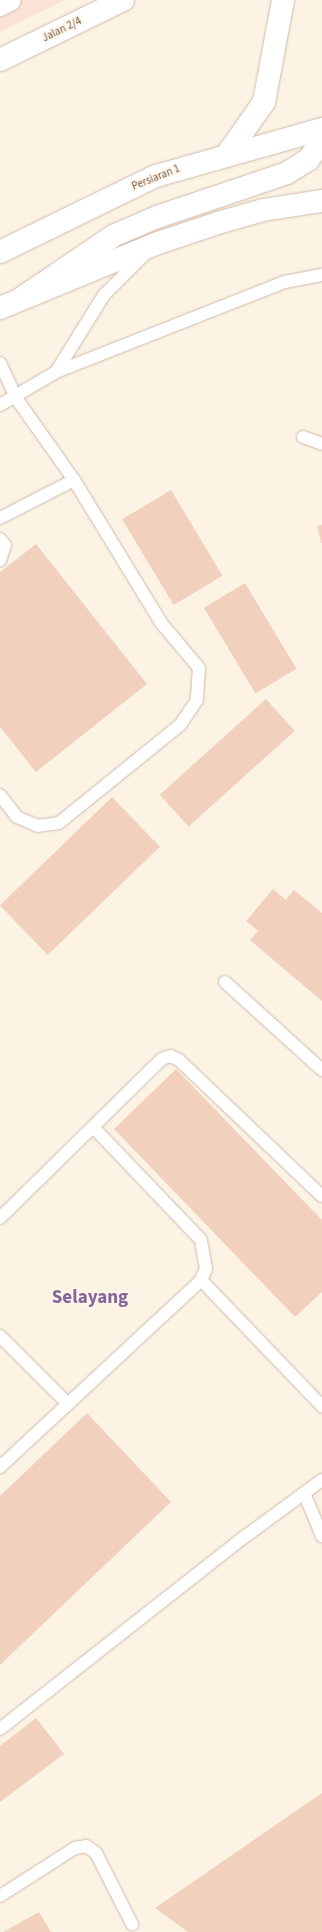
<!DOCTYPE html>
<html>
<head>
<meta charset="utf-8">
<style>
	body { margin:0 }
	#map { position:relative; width:322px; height:1932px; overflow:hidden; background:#fcf3e5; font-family:"Source Sans 3",sans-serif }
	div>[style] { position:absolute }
	.commercial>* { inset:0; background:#fce3d9 }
	.building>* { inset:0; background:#f1d1bd; transform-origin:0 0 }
	.roads { filter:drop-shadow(0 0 1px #cebaac) drop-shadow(0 0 1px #cebaac) }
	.lane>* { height:12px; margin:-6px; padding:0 6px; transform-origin:6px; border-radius:6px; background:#fff }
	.street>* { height:22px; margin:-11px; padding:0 11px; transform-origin:11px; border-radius:11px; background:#fff }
	.secondary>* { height:22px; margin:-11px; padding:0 11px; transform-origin:11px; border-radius:11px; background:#fff }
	span { translate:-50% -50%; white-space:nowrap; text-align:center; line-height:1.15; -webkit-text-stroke:4px #fff7eb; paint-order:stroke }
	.street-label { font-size:11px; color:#75594a }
	.town-label { font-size:19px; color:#866698; font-weight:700 }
</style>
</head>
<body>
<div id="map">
	<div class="commercial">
		<div style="clip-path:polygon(0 0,65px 0,0 32px)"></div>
	</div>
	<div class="building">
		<div style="left:171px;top:490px;width:100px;height:57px;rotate:59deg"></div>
		<div style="clip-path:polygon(322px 525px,322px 543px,321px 543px,317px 526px)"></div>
		<div style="clip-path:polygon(36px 544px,147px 684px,36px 772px,0 727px,0 572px)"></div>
		<div style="left:245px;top:583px;width:100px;height:48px;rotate:59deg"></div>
		<div style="left:266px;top:699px;width:43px;height:143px;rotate:48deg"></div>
		<div style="left:112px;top:797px;width:69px;height:156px;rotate:46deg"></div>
		<div style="clip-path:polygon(273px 889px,286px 900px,294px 890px,322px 913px,322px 1001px,250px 940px,258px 931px,246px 921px)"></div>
		<div style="clip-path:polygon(176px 1069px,322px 1220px,322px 1292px,295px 1317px,114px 1129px)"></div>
		<div style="clip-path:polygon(87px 1413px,171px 1502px,0 1665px,0 1496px)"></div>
		<div style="clip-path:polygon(36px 1718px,64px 1754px,0 1802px,0 1746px)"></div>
		<div style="clip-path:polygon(322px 1793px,322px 1932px,188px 1932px,155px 1908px)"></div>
		<div style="clip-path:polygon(39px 1912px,51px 1932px,3px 1932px)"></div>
	</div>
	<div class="roads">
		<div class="lane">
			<div style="left:0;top:363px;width:38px;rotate:65deg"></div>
			<div style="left:16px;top:398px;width:100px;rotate:54.7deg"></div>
			<div style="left:74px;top:480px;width:169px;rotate:58.6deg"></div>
			<div style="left:162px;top:624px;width:57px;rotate:49.9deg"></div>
			<div style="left:199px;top:668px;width:32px;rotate:94deg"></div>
			<div style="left:197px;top:700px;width:30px;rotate:124deg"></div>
			<div style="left:180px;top:725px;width:156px;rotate:141deg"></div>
			<div style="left:59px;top:823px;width:21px;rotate:172deg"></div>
			<div style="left:38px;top:826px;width:23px;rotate:-157deg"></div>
			<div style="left:17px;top:817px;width:28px;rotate:-128deg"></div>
			<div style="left:56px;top:372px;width:91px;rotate:-58.1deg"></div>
			<div style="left:104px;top:295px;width:61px;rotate:-45deg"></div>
			<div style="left:0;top:405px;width:65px;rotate:-30.5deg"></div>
			<div style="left:56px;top:372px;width:246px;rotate:-21.5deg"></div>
			<div style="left:285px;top:282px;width:38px;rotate:-11deg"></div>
			<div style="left:303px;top:437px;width:20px;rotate:20deg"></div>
			<div style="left:0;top:518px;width:83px;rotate:-27.2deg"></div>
			<div style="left:0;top:539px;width:8px;rotate:50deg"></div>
			<div style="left:5px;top:545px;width:16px;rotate:108deg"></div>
			<div style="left:225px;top:982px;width:131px;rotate:42.2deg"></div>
			<div style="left:0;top:1218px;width:227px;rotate:-44.5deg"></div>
			<div style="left:162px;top:1059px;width:9px;rotate:-21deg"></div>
			<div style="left:170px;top:1056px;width:10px;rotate:24deg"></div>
			<div style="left:179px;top:1060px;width:197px;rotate:43.6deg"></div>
			<div style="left:201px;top:1280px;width:175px;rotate:46.2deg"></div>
			<div style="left:0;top:1336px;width:96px;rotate:45deg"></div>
			<div style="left:0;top:1467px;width:275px;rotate:-42.9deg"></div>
			<div style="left:201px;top:1280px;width:12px;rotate:-66deg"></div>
			<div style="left:206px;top:1269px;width:29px;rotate:-100deg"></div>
			<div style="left:201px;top:1240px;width:156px;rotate:-133.7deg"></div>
			<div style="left:304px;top:1493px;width:47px;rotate:67.3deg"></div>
			<div style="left:0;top:1729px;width:309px;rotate:-38.2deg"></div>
			<div style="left:243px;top:1538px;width:98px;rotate:-36.3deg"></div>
			<div style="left:0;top:1896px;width:89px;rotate:-32.6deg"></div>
			<div style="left:75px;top:1848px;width:11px;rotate:-10deg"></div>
			<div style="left:86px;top:1846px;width:12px;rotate:35deg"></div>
			<div style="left:96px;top:1853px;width:80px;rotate:63.1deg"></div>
		</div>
		<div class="street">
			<div style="left:0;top:5px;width:11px;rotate:-27deg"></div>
			<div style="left:0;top:60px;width:137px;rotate:-26deg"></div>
		</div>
		<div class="secondary">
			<div style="left:228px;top:153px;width:62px;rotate:-54.8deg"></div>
			<div style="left:264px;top:102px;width:104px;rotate:-79.4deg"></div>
			<div style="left:0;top:252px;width:174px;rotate:-26deg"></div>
			<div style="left:156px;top:176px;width:173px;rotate:-15.8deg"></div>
			<div style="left:23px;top:297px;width:111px;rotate:-34deg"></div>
			<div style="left:115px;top:235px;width:46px;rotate:-23.2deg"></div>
			<div style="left:157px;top:217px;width:137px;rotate:-18.7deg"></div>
			<div style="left:287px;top:173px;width:25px;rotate:-32deg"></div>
			<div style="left:308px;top:160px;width:24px;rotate:-54deg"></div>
			<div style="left:0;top:308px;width:168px;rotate:-22.4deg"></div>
			<div style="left:155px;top:244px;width:66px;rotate:-18.4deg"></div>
			<div style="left:218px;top:223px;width:47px;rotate:-16.1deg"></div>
			<div style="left:263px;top:210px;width:60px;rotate:-8.7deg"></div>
		</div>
	</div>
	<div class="street-label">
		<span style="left:62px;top:30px;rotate:-26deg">Jalan 2/4</span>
		<span style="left:156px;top:178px;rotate:-22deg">Persiaran 1</span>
	</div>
	<div class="town-label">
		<span style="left:90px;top:1298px">Selayang</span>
	</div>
</div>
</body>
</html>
